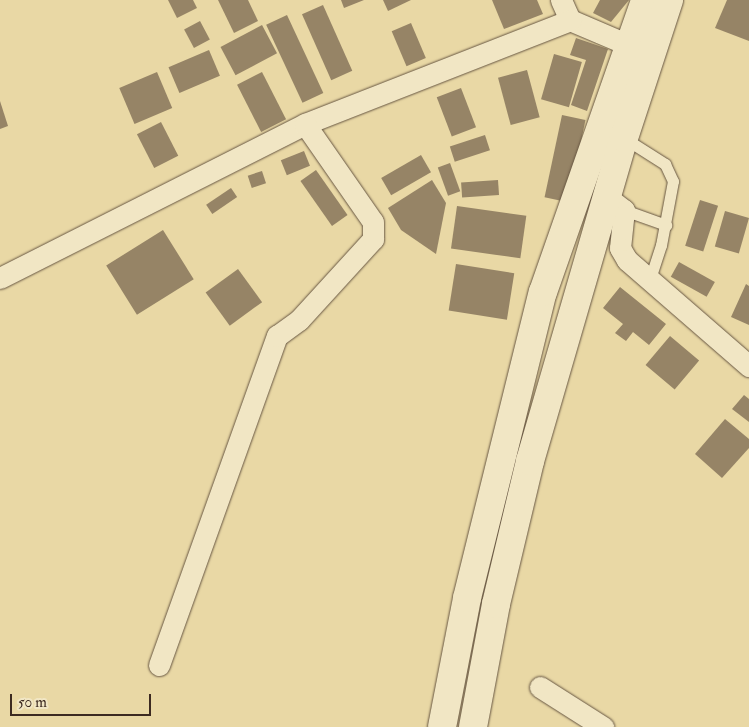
<!DOCTYPE html>
<html>
<head>
<meta charset="utf-8">
<style>
	body { margin:0 }
	#map { position:relative; width:749px; height:727px; overflow:hidden; background:#e9d8a5; font-family:"IM FELL Double Pica",serif }
	div>[style] { position:absolute }
	.building>* { inset:0; background:#968466; transform-origin:0 0 }
	.roads { filter:drop-shadow(0 0 1px #675642) drop-shadow(0 0 1px #675642) }
	.lane>* { height:11px; margin:-5.5px; padding:0 5.5px; transform-origin:5.5px; border-radius:5.5px; background:#f1e6c4 }
	.street>* { height:21px; margin:-10.5px; padding:0 10.5px; transform-origin:10.5px; border-radius:10.5px; background:#f1e6c4 }
	.secondary>* { height:28px; margin:-14px; padding:0 14px; transform-origin:14px; border-radius:14px; background:#f1e6c4 }
	span { translate:-50% -50%; white-space:nowrap; text-align:center; line-height:1.15; -webkit-text-stroke:5px #f1e6c4; paint-order:stroke }
	.scale { position:absolute; left:10px; top:694px; width:141px; height:22px; box-sizing:border-box; border:2px solid #3c2a21; border-top:0; padding-left:6px; font-size:15px; line-height:18px; white-space:nowrap; color:#3c2a21; -webkit-text-stroke:4px #f1e6c4; paint-order:stroke }
</style>
</head>
<body>
<div id="map">
	<div class="building">
		<div style="clip-path:polygon(168px 0,193px 0,197px 8px,177px 18px)"></div>
		<div style="clip-path:polygon(218px 0,248px 0,258px 21px,234px 33px)"></div>
		<div style="clip-path:polygon(341px 0,364px 0,344px 8px)"></div>
		<div style="clip-path:polygon(383px 0,411px 0,388px 11px)"></div>
		<div style="clip-path:polygon(492px 0,537px 0,543px 14px,504px 29px)"></div>
		<div style="clip-path:polygon(600px 0,629px 0,611px 22px,593px 13px)"></div>
		<div style="clip-path:polygon(727px 0,749px 0,749px 41px,715px 28px)"></div>
		<div style="left:323px;top:5px;width:72px;height:23px;rotate:66deg"></div>
		<div style="left:287px;top:15px;width:86px;height:23px;rotate:65deg"></div>
		<div style="left:200px;top:21px;width:21px;height:18px;rotate:62deg"></div>
		<div style="left:411px;top:23px;width:38px;height:21px;rotate:67deg"></div>
		<div style="left:262px;top:25px;width:32px;height:47px;rotate:62deg"></div>
		<div style="clip-path:polygon(576px 38px,608px 49px,587px 111px,571px 105px,586px 60px,570px 55px)"></div>
		<div style="left:209px;top:50px;width:28px;height:44px;rotate:67deg"></div>
		<div style="left:554px;top:54px;width:29px;height:47px;rotate:16deg"></div>
		<div style="left:527px;top:70px;width:49px;height:30px;rotate:75deg"></div>
		<div style="left:157px;top:72px;width:39px;height:41px;rotate:67deg"></div>
		<div style="left:262px;top:72px;width:53px;height:28px;rotate:63deg"></div>
		<div style="left:461px;top:88px;width:42px;height:26px;rotate:69deg"></div>
		<div style="clip-path:polygon(0 101px,8px 126px,0 129px)"></div>
		<div style="left:562px;top:115px;width:24px;height:84px;rotate:12deg"></div>
		<div style="left:161px;top:122px;width:38px;height:27px;rotate:63deg"></div>
		<div style="left:485px;top:135px;width:16px;height:37px;rotate:72deg"></div>
		<div style="left:304px;top:151px;width:16px;height:25px;rotate:68deg"></div>
		<div style="left:421px;top:155px;width:20px;height:46px;rotate:60deg"></div>
		<div style="left:450px;top:163px;width:30px;height:13px;rotate:70deg"></div>
		<div style="left:316px;top:170px;width:55px;height:19px;rotate:55deg"></div>
		<div style="left:262px;top:171px;width:13px;height:15px;rotate:72deg"></div>
		<div style="clip-path:polygon(432px 180px,446px 203px,436px 254px,401px 230px,388px 208px)"></div>
		<div style="left:498px;top:180px;width:15px;height:37px;rotate:86deg"></div>
		<div style="left:231px;top:188px;width:11px;height:30px;rotate:56deg"></div>
		<div style="left:700px;top:200px;width:19px;height:48px;rotate:18deg"></div>
		<div style="left:457px;top:206px;width:70px;height:43px;rotate:8deg"></div>
		<div style="left:725px;top:211px;width:25px;height:37px;rotate:16deg"></div>
		<div style="left:163px;top:230px;width:58px;height:67px;rotate:58deg"></div>
		<div style="left:679px;top:262px;width:41px;height:17px;rotate:29deg"></div>
		<div style="left:456px;top:264px;width:59px;height:47px;rotate:9deg"></div>
		<div style="left:238px;top:269px;width:41px;height:40px;rotate:54deg"></div>
		<div style="clip-path:polygon(746px 284px,749px 286px,749px 325px,731px 317px)"></div>
		<div style="clip-path:polygon(620px 287px,666px 324px,649px 345px,633px 332px,626px 341px,615px 333px,623px 324px,603px 308px)"></div>
		<div style="left:670px;top:336px;width:38px;height:38px;rotate:40deg"></div>
		<div style="clip-path:polygon(744px 395px,749px 399px,749px 422px,732px 409px)"></div>
		<div style="clip-path:polygon(725px 419px,749px 439px,749px 448px,722px 478px,695px 454px)"></div>
	</div>
	<div class="roads">
		<div class="lane">
			<div style="left:624px;top:138px;width:49px;rotate:32.4deg"></div>
			<div style="left:665px;top:164px;width:19px;rotate:65deg"></div>
			<div style="left:673px;top:181px;width:65px;rotate:100.6deg"></div>
			<div style="left:661px;top:245px;width:35px;rotate:108deg"></div>
			<div style="left:624px;top:210px;width:45px;rotate:19.7deg"></div>
		</div>
		<div class="street">
			<div style="left:561px;top:0;width:22px;rotate:66deg"></div>
			<div style="left:570px;top:20px;width:66px;rotate:23.1deg"></div>
			<div style="left:608px;top:198px;width:20px;rotate:37deg"></div>
			<div style="left:624px;top:210px;width:38px;rotate:96deg"></div>
			<div style="left:620px;top:248px;width:14px;rotate:60deg"></div>
			<div style="left:627px;top:260px;width:162px;rotate:41deg"></div>
			<div style="left:0;top:278px;width:342px;rotate:-26.8deg"></div>
			<div style="left:305px;top:124px;width:285px;rotate:-21.4deg"></div>
			<div style="left:159px;top:665px;width:350px;rotate:-70.3deg"></div>
			<div style="left:277px;top:336px;width:27px;rotate:-36deg"></div>
			<div style="left:299px;top:320px;width:110px;rotate:-47.6deg"></div>
			<div style="left:373px;top:239px;width:17px;rotate:-90deg"></div>
			<div style="left:373px;top:222px;width:119px;rotate:-124.8deg"></div>
			<div style="left:540px;top:687px;width:75px;rotate:32.4deg"></div>
		</div>
		<div class="secondary">
			<div style="left:442px;top:727px;width:131px;rotate:-79deg"></div>
			<div style="left:467px;top:598px;width:315px;rotate:-76.1deg"></div>
			<div style="left:543px;top:292px;width:309px;rotate:-70.7deg"></div>
			<div style="left:473px;top:727px;width:125px;rotate:-79.4deg"></div>
			<div style="left:496px;top:604px;width:147px;rotate:-76.6deg"></div>
			<div style="left:530px;top:461px;width:336px;rotate:-73.8deg"></div>
			<div style="left:624px;top:138px;width:145px;rotate:-71.9deg"></div>
		</div>
	</div>
	<div class="scale">50 m</div>
</div>
</body>
</html>
